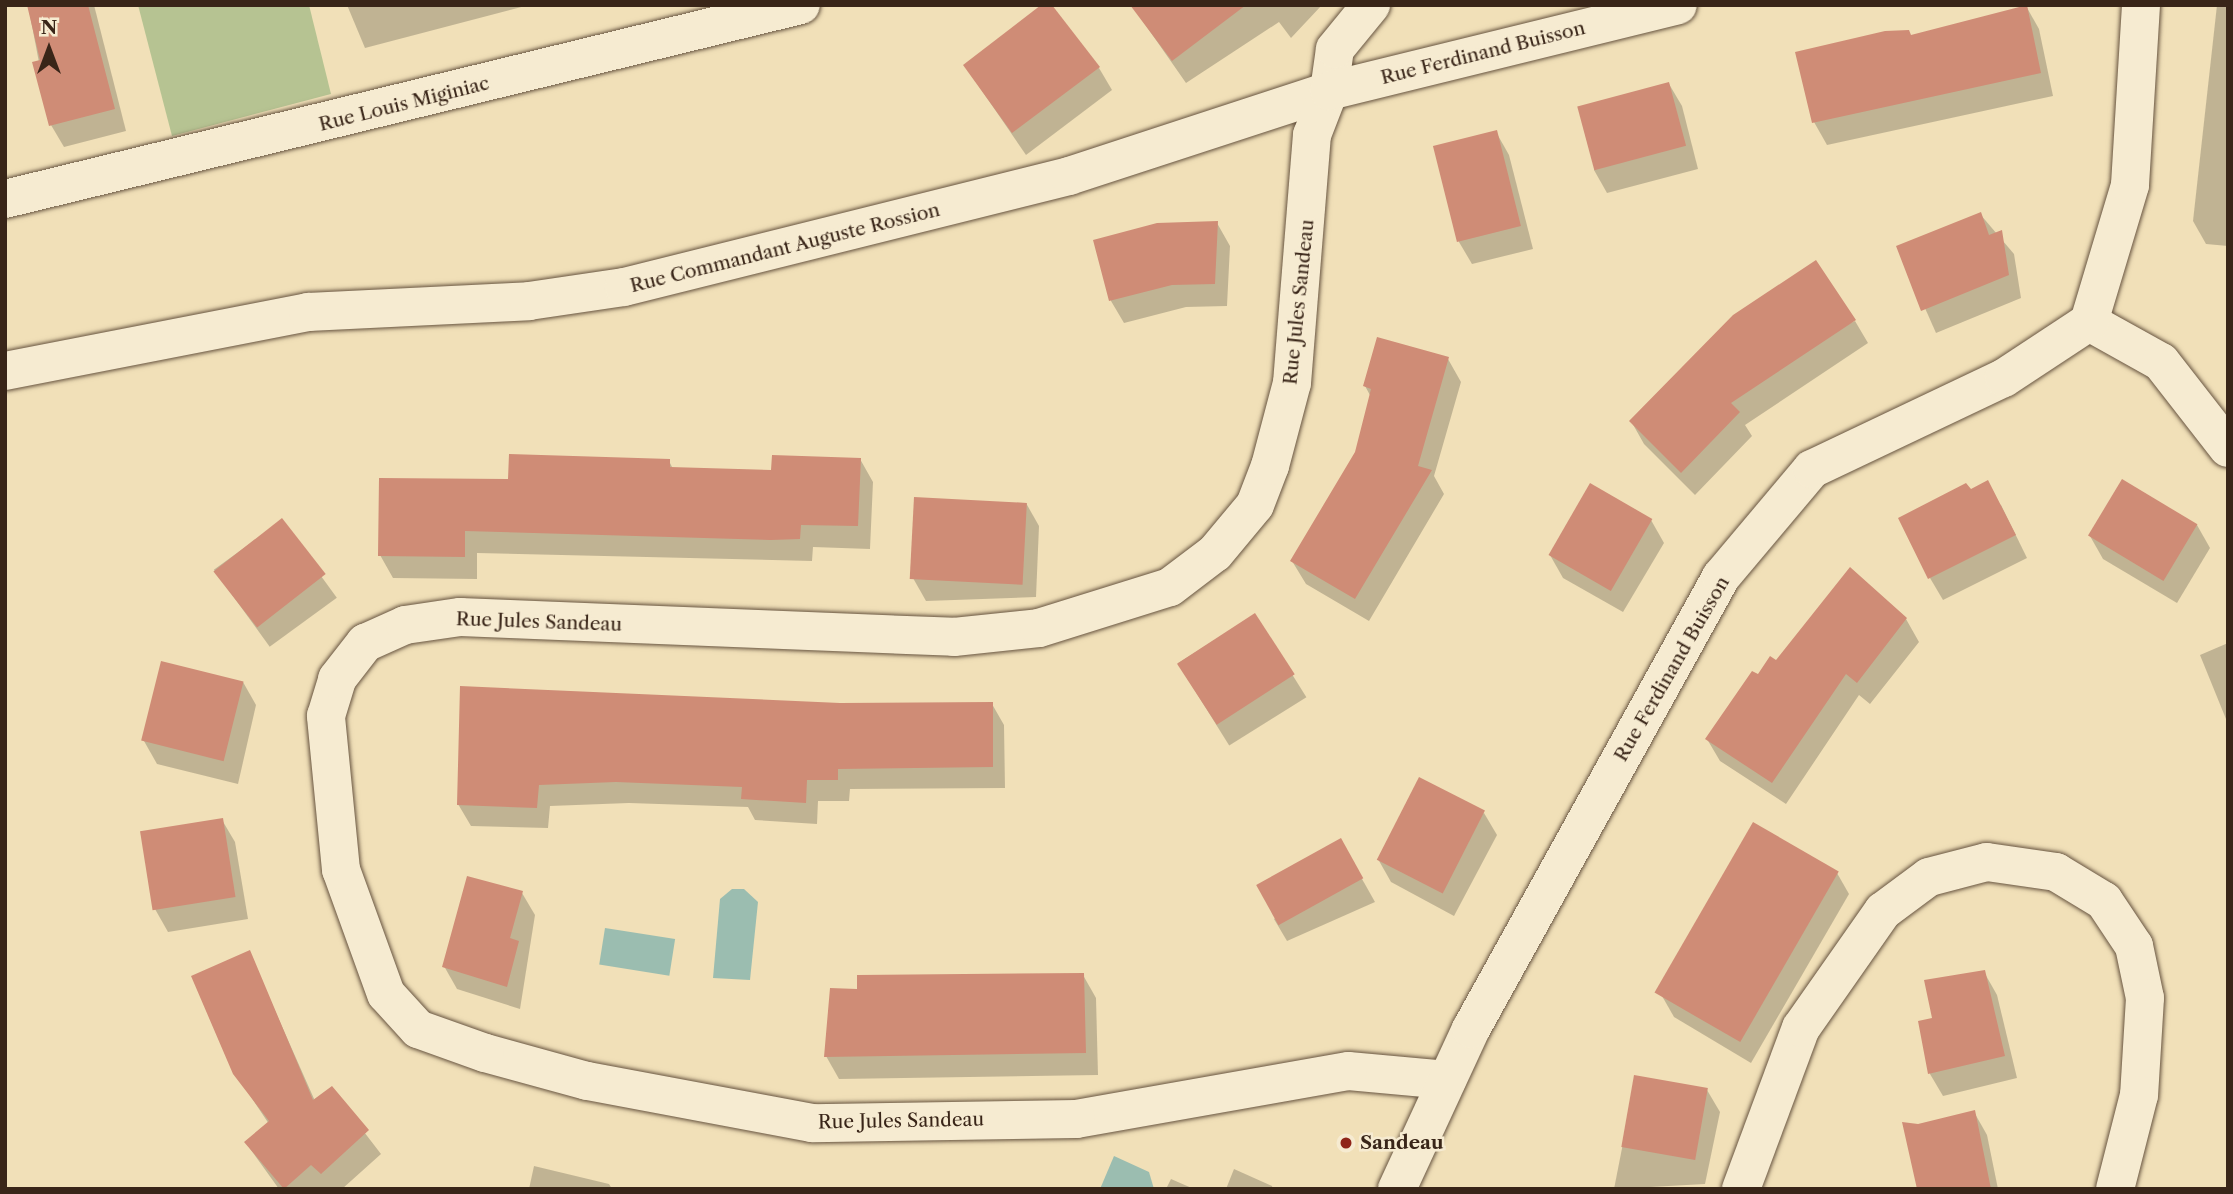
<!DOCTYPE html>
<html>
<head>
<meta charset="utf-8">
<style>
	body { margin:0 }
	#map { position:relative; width:2233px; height:1194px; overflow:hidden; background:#f1e0b8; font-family:"Libre Caslon Text",serif }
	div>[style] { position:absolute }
	.green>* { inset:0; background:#b6c392 }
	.water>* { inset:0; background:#9bbdb0; transform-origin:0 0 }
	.shadow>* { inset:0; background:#0003; transform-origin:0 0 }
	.building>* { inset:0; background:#cf8c76; transform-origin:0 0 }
	.roads { filter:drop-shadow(0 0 2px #675440) drop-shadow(0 0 2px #675440) }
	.minor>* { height:38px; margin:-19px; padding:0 19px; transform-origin:19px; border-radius:19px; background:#f6ebd1 }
	.dots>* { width:19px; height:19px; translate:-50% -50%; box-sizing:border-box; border:4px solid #f6ebd1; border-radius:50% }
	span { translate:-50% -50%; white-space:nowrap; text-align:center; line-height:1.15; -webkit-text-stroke:5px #f6ebd1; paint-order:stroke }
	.street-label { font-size:19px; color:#392518 }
	.poi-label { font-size:19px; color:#392518; font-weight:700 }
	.left { translate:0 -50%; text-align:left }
	.frame { position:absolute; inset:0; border:7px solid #392518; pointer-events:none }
	.north { position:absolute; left:14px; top:14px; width:70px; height:70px; -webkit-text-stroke:5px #f6ebd1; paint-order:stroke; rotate:0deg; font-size:19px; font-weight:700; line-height:28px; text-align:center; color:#392518 }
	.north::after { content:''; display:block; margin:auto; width:24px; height:32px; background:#392518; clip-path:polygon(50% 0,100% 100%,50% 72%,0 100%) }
</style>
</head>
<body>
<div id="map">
	<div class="green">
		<div style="clip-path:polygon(138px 5px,309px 5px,331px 94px,172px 136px)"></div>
	</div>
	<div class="water">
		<div style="clip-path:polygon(732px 889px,744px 889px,758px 902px,750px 980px,713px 978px,720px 899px)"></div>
		<div style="left:605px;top:928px;width:71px;height:37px;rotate:9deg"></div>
		<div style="clip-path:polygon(1114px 1156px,1149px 1172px,1154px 1189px,1100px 1189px)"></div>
	</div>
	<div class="shadow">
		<div style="clip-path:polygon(28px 5px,94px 5px,126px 131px,64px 147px,51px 125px)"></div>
		<div style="clip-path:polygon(347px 5px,529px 5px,365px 48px)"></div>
		<div style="clip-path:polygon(1142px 5px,1322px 5px,1291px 38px,1279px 22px,1186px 83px,1135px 10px)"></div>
		<div style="clip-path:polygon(2217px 5px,2228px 5px,2228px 246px,2206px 244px,2193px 221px)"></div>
		<div style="clip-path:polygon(2026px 6px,2039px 29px,2053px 96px,1827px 145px,1814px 122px,1911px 37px)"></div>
		<div style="clip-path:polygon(965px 66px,1099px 68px,1112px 90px,1026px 155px)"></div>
		<div style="clip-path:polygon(1669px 84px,1682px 106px,1698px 169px,1607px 193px,1594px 170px)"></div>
		<div style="clip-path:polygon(1496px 132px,1509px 155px,1533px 249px,1472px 264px,1459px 242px,1435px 148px)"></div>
		<div style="clip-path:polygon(1980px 214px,2014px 254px,2021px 298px,1936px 333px,1898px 247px)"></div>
		<div style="clip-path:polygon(1217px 223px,1230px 246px,1227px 306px,1186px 307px,1124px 323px,1111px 301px,1096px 241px)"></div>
		<div style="clip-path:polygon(1855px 321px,1868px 343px,1745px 425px,1752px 436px,1695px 495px,1644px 444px,1631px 421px)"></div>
		<div style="clip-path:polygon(1448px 359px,1461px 382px,1434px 476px,1444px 494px,1369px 621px,1306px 584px,1292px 561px,1357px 453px,1371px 397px,1365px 386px)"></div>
		<div style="clip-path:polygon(860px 459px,873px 482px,870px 549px,813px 547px,812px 561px,477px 553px,477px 579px,393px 578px,380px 555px,669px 461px,673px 469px,773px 472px)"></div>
		<div style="clip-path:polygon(1970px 492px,2001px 505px,2027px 558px,1943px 600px,1930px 578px)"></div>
		<div style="clip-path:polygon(1026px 503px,1039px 526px,1036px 597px,926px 601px,913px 578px)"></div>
		<div style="clip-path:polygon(1651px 520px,1664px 543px,1623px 612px,1563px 578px,1550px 555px)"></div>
		<div style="left:281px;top:521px;width:95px;height:83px;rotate:54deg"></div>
		<div style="clip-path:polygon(2197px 525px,2210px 548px,2177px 603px,2103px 559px,2090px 536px)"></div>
		<div style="left:1255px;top:615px;width:97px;height:91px;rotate:58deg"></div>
		<div style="clip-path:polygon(1906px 619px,1919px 642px,1870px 704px,1859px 695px,1786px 804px,1720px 761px,1707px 739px,1758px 677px)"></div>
		<div style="clip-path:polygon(2228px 643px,2228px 724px,2200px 655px)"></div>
		<div style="clip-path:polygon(243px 682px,256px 705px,238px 784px,157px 764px,144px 741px)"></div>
		<div style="clip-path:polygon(992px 704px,1004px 725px,1005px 788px,850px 789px,849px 801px,818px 801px,817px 824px,755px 820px,748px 807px,629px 803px,550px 806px,548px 828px,471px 826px,458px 804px,840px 705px)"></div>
		<div style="clip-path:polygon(1484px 813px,1497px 835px,1454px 916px,1391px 882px,1378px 859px)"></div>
		<div style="clip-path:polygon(222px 820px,235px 842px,248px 919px,168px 932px,155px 909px)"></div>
		<div style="clip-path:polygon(1753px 825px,1837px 873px,1849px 894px,1751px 1063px,1674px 1017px,1662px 996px)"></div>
		<div style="clip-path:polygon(1353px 863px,1375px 902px,1287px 941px,1274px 919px)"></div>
		<div style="clip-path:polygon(522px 893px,535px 915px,520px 1009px,457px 989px,444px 966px)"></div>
		<div style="clip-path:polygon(249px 952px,315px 1101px,331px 1089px,381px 1154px,342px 1189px,279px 1189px,246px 1143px,269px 1124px,235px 1073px)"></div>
		<div style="clip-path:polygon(1984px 972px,1997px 995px,2017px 1078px,1943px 1096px,1930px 1074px,1934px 1020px)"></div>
		<div style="clip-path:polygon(1083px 975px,1096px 998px,1098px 1075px,839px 1079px,826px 1056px,859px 991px)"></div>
		<div style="clip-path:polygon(1636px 1077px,1707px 1090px,1720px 1112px,1705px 1184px,1614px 1189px)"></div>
		<div style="clip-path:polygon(1974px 1112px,1987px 1135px,1998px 1189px,1919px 1189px,1918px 1126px)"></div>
		<div style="clip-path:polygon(534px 1166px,609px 1184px,612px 1189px,529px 1189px)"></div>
		<div style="clip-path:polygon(1234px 1169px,1272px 1186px,1273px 1189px,1226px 1189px)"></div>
		<div style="clip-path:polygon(1171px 1179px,1194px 1189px,1166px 1189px)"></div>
	</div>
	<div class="building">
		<div style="clip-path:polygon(27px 5px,88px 5px,115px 109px,49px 126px,32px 62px,40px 60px)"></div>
		<div style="clip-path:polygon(1041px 5px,1052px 5px,1100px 67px,1012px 133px,963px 65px)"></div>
		<div style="clip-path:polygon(1130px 5px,1246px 5px,1172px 61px)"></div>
		<div style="clip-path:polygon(2027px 5px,2041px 73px,1812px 123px,1795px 52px,1885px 31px,1909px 30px,1911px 35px)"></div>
		<div style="left:1669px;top:82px;width:66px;height:95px;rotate:75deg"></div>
		<div style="left:1497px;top:130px;width:99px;height:66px;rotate:76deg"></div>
		<div style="clip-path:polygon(1981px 212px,1989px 235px,2002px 230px,2009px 275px,1921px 311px,1896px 246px)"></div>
		<div style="clip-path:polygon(1218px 221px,1215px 284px,1172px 285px,1109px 301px,1093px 240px,1157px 223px)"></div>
		<div style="clip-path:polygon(1816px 260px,1856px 320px,1731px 403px,1740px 412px,1681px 473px,1629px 421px,1733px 315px)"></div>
		<div style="clip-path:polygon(1377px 337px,1449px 357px,1418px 466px,1432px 470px,1355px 599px,1290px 561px,1355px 452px,1371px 389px,1363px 386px)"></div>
		<div style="clip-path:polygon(509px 454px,670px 459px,670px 467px,771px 470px,772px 455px,861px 458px,858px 526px,801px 525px,800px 539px,771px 540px,465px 531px,465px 557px,378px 556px,379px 478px,508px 479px)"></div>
		<div style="left:2122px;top:479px;width:88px;height:66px;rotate:31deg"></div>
		<div style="clip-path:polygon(1988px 480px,2016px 535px,1928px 579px,1898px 518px,1966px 483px,1971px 489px)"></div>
		<div style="left:1590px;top:483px;width:72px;height:83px;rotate:30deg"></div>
		<div style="left:914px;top:497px;width:113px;height:82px;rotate:3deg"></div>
		<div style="left:282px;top:518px;width:71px;height:87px;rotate:52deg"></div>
		<div style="clip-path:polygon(1850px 567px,1907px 618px,1857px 683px,1846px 674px,1772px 783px,1705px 739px,1752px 671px,1758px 674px,1770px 656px,1776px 660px)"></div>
		<div style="left:1255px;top:613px;width:73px;height:93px;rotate:57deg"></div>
		<div style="left:161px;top:661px;width:85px;height:82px;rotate:14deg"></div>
		<div style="clip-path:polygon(460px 686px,840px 703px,993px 702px,993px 767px,838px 769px,838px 780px,807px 780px,806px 803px,741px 799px,742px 787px,616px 782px,539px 785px,537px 808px,457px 805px)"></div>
		<div style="left:1419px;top:777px;width:74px;height:93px;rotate:27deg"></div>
		<div style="left:223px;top:818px;width:80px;height:84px;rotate:81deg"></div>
		<div style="left:1753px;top:822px;width:99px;height:197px;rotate:30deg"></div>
		<div style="left:1341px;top:838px;width:46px;height:97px;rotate:61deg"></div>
		<div style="clip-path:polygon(467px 876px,523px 891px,510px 938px,519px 941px,507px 987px,442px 967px)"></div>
		<div style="clip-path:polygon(250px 950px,313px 1100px,332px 1086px,369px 1130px,321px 1174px,311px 1165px,284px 1189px,244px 1142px,269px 1121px,233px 1074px,191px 976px)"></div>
		<div style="clip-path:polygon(1985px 970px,2005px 1056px,1928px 1074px,1918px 1021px,1932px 1018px,1924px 980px)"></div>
		<div style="clip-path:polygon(1084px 973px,1086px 1053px,824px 1057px,830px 988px,857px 989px,857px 975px)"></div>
		<div style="left:1634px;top:1075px;width:75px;height:73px;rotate:10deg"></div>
		<div style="clip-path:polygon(1975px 1110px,1991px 1189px,1917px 1189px,1902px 1122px,1918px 1124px)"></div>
	</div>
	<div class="roads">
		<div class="minor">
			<div style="left:5px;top:199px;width:819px;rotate:-13.7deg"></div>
			<div style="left:2089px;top:322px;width:82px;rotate:29.1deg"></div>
			<div style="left:2161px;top:362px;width:109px;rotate:52.1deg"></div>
			<div style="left:5px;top:371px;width:309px;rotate:-11deg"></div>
			<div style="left:308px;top:312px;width:221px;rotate:-2.8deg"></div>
			<div style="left:529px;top:301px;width:96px;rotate:-8.4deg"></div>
			<div style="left:624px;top:287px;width:459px;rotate:-14deg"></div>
			<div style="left:1069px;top:176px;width:274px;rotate:-18.1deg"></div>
			<div style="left:1329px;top:91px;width:42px;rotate:-81.9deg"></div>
			<div style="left:1335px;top:49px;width:57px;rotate:-50.7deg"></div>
			<div style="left:1447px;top:1080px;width:99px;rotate:-174.8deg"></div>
			<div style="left:1348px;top:1071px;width:276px;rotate:170deg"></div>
			<div style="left:1076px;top:1119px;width:264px;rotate:179.1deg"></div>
			<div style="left:812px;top:1123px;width:229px;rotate:-169.4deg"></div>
			<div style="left:587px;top:1081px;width:106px;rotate:-164.6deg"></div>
			<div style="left:485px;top:1053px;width:71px;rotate:-160.3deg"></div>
			<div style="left:418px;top:1029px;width:47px;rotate:-132.4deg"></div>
			<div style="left:386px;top:994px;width:132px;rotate:-109.9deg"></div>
			<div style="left:341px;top:870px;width:155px;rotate:-95.6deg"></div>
			<div style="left:326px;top:716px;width:39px;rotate:-73deg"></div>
			<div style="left:337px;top:679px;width:46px;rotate:-52.1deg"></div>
			<div style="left:365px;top:643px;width:44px;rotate:-24.2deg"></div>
			<div style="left:405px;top:625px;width:56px;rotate:-8.3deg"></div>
			<div style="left:460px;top:617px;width:494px;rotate:2.3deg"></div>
			<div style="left:954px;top:637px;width:85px;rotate:-6deg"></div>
			<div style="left:1039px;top:628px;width:137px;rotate:-17.4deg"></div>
			<div style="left:1170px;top:587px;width:56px;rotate:-37.1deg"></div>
			<div style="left:1215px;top:553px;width:62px;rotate:-50.2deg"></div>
			<div style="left:1255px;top:505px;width:42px;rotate:-69deg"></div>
			<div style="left:1270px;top:466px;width:86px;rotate:-75.2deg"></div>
			<div style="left:1292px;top:383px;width:249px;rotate:-85.4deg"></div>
			<div style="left:1312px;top:135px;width:47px;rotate:-68.9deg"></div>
			<div style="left:1329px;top:91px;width:359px;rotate:-13.8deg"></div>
			<div style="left:1397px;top:1189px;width:176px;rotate:-65.2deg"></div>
			<div style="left:1471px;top:1029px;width:517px;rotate:-61.05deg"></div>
			<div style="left:1721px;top:577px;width:141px;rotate:-49.9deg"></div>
			<div style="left:1812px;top:469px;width:212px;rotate:-25.4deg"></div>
			<div style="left:2004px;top:378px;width:102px;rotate:-33.4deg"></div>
			<div style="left:2089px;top:322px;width:143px;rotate:-73.3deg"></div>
			<div style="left:2130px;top:185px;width:180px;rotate:-86.5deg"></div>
			<div style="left:1741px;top:1189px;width:172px;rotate:-69.6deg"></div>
			<div style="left:1801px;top:1028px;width:143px;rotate:-55deg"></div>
			<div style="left:1883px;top:911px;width:57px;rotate:-36.5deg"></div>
			<div style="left:1929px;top:877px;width:60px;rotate:-14.5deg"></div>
			<div style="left:1987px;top:862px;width:70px;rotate:8.2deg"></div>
			<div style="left:2056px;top:872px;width:56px;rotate:31.1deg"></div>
			<div style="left:2104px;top:901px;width:54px;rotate:56.3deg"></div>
			<div style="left:2134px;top:946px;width:53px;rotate:78.1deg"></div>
			<div style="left:2145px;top:998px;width:97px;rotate:93.5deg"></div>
			<div style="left:2139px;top:1095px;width:97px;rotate:104.3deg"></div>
		</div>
	</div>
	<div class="dots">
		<div style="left:1346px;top:1143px;background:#8f2418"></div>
	</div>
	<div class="street-label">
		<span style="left:1483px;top:53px;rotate:-14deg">Rue Ferdinand Buisson</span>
		<span style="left:404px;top:104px;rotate:-14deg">Rue Louis Miginiac</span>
		<span style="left:785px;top:248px;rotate:-14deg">Rue Commandant Auguste Rossion</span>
		<span style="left:1299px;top:302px;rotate:-84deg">Rue Jules Sandeau</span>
		<span style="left:539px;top:622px;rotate:2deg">Rue Jules Sandeau</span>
		<span style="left:1672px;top:669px;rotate:-60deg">Rue Ferdinand Buisson</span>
		<span style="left:901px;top:1121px;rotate:-1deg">Rue Jules Sandeau</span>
	</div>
	<div class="poi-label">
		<span class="left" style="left:1360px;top:1143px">Sandeau</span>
	</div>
	<div class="frame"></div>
	<div class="north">N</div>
</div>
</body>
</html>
